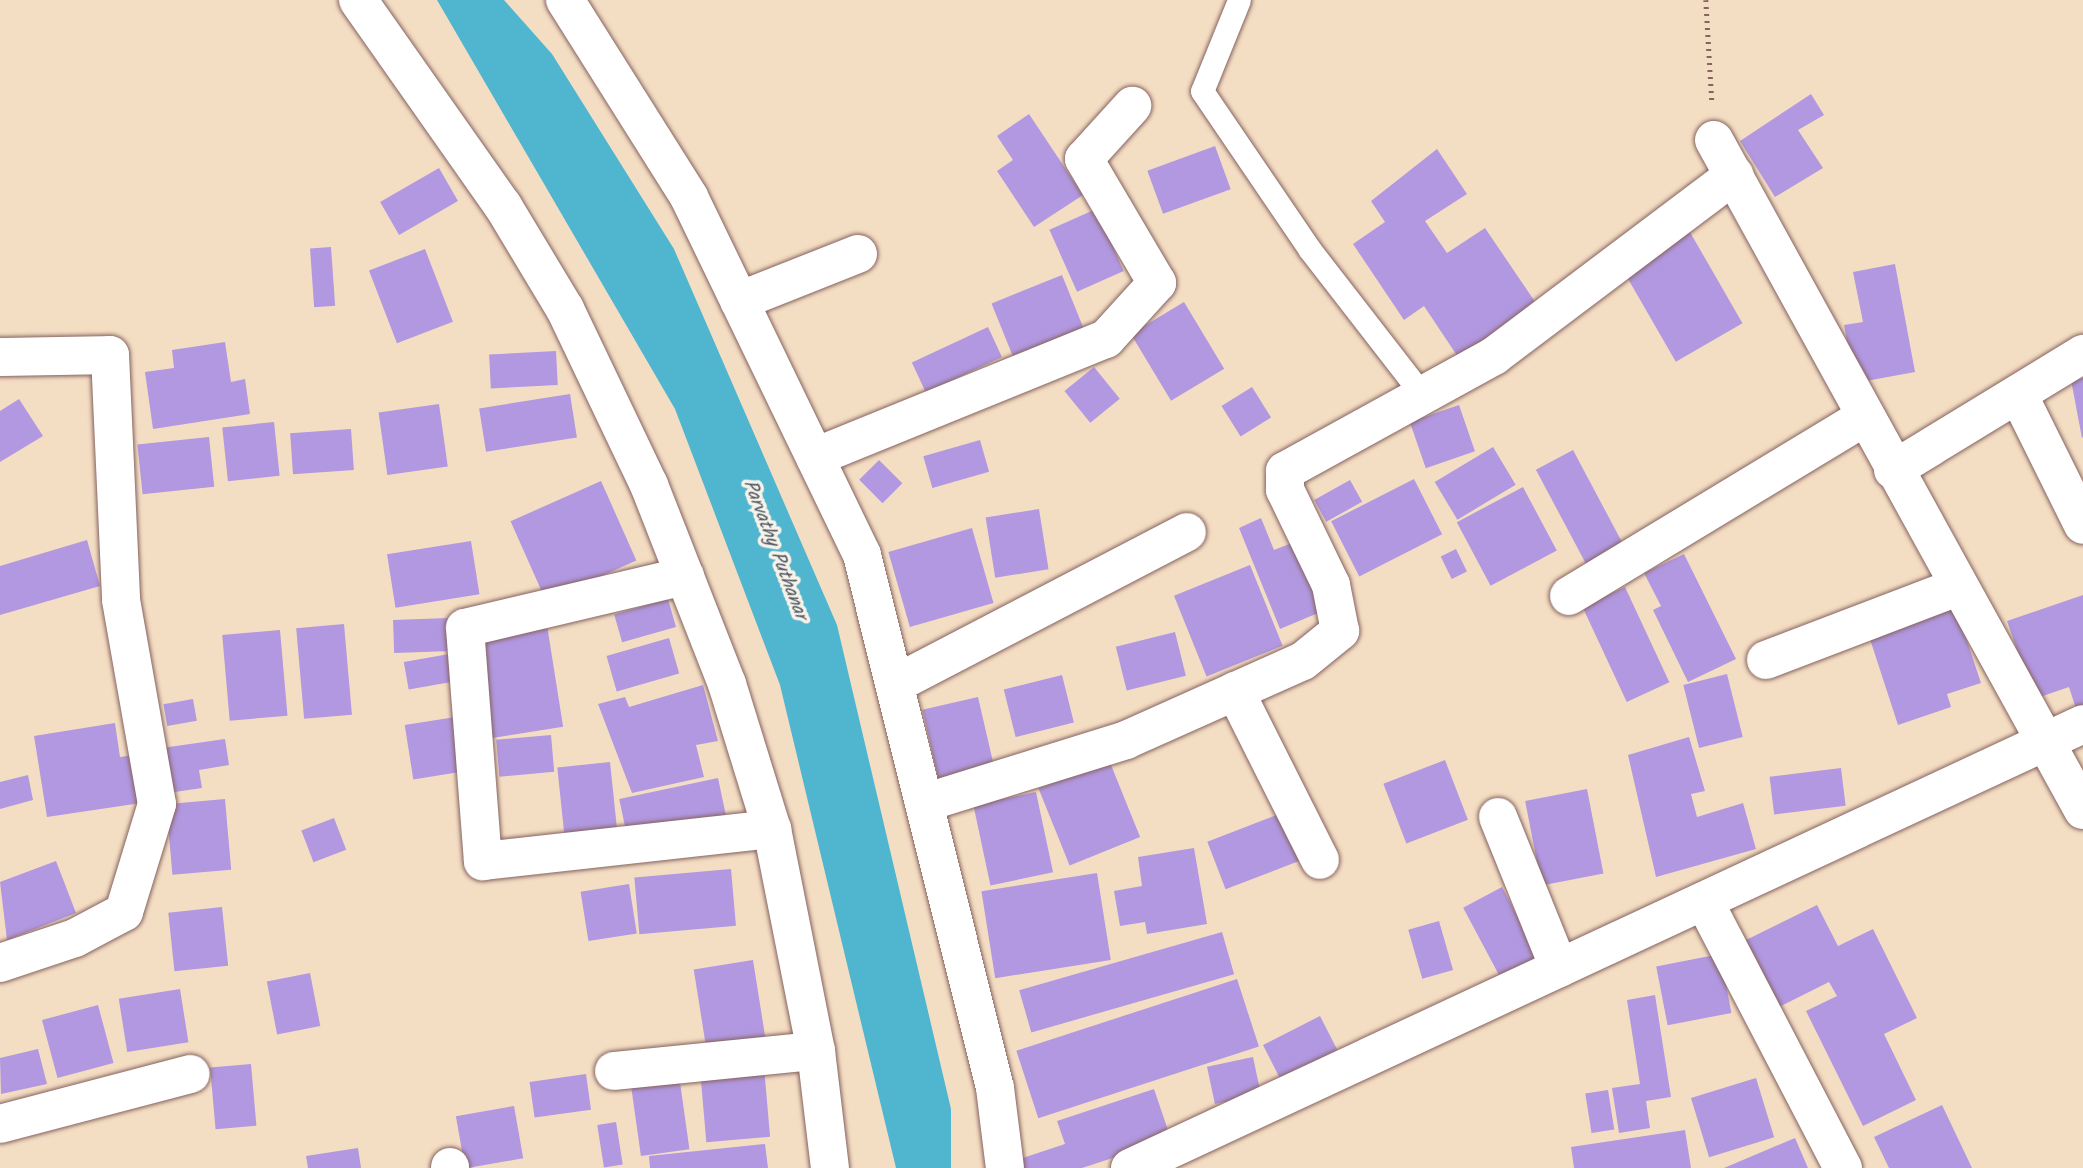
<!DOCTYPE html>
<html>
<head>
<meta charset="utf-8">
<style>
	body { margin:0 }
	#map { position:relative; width:2083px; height:1168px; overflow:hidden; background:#f4dec3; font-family:Kalam,sans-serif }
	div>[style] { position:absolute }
	.water>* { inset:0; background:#50b5cf }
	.building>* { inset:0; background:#b198e0; transform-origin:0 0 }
	.path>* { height:4.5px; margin-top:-2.25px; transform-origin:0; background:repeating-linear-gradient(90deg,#866260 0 2px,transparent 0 7px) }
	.roads { filter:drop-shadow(0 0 2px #866260) drop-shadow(0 0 2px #866260) }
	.service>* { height:23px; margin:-11.5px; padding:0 11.5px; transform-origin:11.5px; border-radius:11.5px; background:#fff }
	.minor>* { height:38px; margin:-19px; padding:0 19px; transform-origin:19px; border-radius:19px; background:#fff }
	span { translate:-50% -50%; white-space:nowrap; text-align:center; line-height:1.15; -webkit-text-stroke:7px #f7f3e8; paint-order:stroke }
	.water-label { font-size:19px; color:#4c5464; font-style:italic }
</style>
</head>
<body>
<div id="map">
	<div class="water">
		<div style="clip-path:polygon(437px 0,504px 0,552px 54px,674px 249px,837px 625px,951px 1109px,951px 1168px,896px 1168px,780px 685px,675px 409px)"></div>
	</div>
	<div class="building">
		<div style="clip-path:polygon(1811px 94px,1824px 115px,1798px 130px,1823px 168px,1775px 197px,1740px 141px)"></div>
		<div style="clip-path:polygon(1029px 114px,1083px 195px,1034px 227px,997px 171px,1013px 160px,997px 136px)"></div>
		<div style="left:1215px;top:146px;width:46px;height:72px;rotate:70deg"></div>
		<div style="clip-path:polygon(1437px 149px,1467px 194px,1425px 221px,1447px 253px,1485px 228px,1542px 312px,1462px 363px,1424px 306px,1404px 320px,1353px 244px,1385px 222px,1371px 201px)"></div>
		<div style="left:439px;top:168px;width:38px;height:68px;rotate:60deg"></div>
		<div style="left:1096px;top:209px;width:68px;height:51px;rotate:66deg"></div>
		<div style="left:1687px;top:227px;width:111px;height:77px;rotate:60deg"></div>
		<div style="left:331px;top:247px;width:59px;height:21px;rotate:86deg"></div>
		<div style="left:425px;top:249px;width:78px;height:60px;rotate:69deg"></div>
		<div style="clip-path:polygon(1895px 264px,1915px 372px,1855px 383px,1844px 325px,1863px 322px,1853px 272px)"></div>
		<div style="left:1062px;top:275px;width:64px;height:76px;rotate:68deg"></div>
		<div style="left:1184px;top:302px;width:78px;height:62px;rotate:59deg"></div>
		<div style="left:988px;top:327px;width:33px;height:84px;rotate:65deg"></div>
		<div style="clip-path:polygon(225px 342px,231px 382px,245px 379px,250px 414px,153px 429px,145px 372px,174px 368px,172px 350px)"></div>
		<div style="left:556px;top:351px;width:34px;height:67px;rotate:87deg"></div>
		<div style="left:1094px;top:367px;width:41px;height:38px;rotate:51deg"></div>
		<div style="clip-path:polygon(2083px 378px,2083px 437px,2082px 438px,2071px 380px)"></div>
		<div style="left:1252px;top:387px;width:36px;height:36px;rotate:58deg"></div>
		<div style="left:570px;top:394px;width:44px;height:92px;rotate:81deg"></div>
		<div style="clip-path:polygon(19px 399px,43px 436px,0 462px,0 411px)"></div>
		<div style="left:439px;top:404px;width:63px;height:61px;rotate:82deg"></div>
		<div style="left:1459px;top:405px;width:49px;height:52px;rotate:71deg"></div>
		<div style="left:274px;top:422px;width:54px;height:52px;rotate:84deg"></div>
		<div style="left:351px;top:429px;width:41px;height:61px;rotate:86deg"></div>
		<div style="left:209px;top:437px;width:50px;height:72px;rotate:84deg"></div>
		<div style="left:980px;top:440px;width:33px;height:59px;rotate:74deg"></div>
		<div style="left:1493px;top:447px;width:44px;height:68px;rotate:59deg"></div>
		<div style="left:1573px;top:450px;width:110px;height:42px;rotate:62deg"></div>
		<div style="left:879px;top:460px;width:33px;height:28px;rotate:45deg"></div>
		<div style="left:1414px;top:479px;width:62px;height:93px;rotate:63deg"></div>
		<div style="left:1350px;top:480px;width:25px;height:41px;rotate:61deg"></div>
		<div style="left:601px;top:481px;width:87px;height:99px;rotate:66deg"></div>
		<div style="left:1523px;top:487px;width:72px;height:75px;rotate:62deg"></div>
		<div style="left:1039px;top:509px;width:61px;height:54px;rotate:81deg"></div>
		<div style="clip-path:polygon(1261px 518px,1274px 550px,1302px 539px,1330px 608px,1280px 629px,1239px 528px)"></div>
		<div style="left:972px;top:528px;width:78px;height:87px;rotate:74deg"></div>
		<div style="clip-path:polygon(87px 540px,100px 586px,0 615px,0 566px)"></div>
		<div style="left:471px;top:541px;width:54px;height:85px;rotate:81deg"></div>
		<div style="left:1456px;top:549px;width:25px;height:17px;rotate:64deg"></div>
		<div style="clip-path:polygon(1684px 554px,1736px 659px,1688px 682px,1653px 610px,1661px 606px,1644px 573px)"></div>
		<div style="left:1250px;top:565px;width:87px;height:82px;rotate:68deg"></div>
		<div style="left:1625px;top:587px;width:105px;height:47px;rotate:65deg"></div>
		<div style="clip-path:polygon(2083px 595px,2083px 710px,2077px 712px,2069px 687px,2034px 699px,2007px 621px)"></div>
		<div style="left:668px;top:599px;width:29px;height:56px;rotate:74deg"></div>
		<div style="clip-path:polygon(1955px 605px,1981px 683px,1947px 694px,1951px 707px,1898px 725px,1868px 633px)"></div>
		<div style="left:449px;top:618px;width:33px;height:56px;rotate:88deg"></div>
		<div style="left:344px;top:624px;width:91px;height:48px;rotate:85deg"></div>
		<div style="left:547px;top:625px;width:103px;height:72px;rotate:81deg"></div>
		<div style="left:280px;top:630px;width:86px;height:58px;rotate:85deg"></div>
		<div style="left:1175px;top:632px;width:45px;height:61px;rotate:76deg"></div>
		<div style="left:669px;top:638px;width:37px;height:65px;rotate:74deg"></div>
		<div style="left:455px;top:653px;width:28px;height:52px;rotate:80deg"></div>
		<div style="left:1727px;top:674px;width:65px;height:45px;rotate:76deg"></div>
		<div style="left:1062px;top:675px;width:49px;height:60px;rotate:76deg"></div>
		<div style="clip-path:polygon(703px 685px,718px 741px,696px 745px,704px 777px,632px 793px,598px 704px,625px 697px,629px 707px)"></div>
		<div style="left:978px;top:697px;width:74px;height:57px;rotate:77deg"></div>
		<div style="left:193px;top:699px;width:22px;height:30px;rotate:80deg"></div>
		<div style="left:462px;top:716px;width:55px;height:58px;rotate:81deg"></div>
		<div style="clip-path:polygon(115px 723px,120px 757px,133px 755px,141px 803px,47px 817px,34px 736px)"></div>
		<div style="left:551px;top:735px;width:37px;height:55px;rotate:85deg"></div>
		<div style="clip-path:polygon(1689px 737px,1705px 791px,1691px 794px,1697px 817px,1743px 803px,1756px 849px,1656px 877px,1628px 755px)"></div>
		<div style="clip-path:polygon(225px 739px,229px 765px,199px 770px,202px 788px,168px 793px,162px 748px)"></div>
		<div style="left:1109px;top:760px;width:83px;height:76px;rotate:68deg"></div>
		<div style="left:1445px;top:760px;width:64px;height:66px;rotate:69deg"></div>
		<div style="left:610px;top:762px;width:76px;height:53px;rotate:84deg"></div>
		<div style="left:1841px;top:768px;width:38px;height:72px;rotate:83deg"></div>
		<div style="clip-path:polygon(28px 775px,33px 800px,0 809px,0 782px)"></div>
		<div style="left:718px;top:778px;width:38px;height:101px;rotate:78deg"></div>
		<div style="left:1587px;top:789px;width:86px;height:63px;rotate:79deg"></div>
		<div style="left:1036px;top:792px;width:82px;height:64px;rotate:78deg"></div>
		<div style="left:225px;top:799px;width:71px;height:59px;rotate:85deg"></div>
		<div style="left:1282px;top:813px;width:51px;height:80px;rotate:69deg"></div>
		<div style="left:334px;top:818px;width:34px;height:35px;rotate:69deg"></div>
		<div style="clip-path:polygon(1194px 848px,1207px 924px,1147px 934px,1145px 922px,1120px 926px,1114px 891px,1142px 886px,1138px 857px)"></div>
		<div style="clip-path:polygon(56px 861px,76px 913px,7px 940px,0 882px)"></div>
		<div style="left:731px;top:869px;width:57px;height:97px;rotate:85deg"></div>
		<div style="left:1097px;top:873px;width:88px;height:117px;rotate:81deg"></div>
		<div style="left:629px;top:884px;width:50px;height:49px;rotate:81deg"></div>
		<div style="left:1502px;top:887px;width:86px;height:44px;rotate:62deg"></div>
		<div style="clip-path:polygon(1817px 905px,1838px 946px,1873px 929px,1917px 1018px,1884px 1034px,1916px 1100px,1863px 1126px,1806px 1011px,1837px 996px,1829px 982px,1779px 1007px,1746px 940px)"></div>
		<div style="left:222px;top:907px;width:59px;height:54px;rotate:84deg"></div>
		<div style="left:1439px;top:921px;width:51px;height:32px;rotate:74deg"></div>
		<div style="left:1222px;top:932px;width:44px;height:211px;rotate:74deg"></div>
		<div style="left:1720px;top:954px;width:60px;height:65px;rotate:79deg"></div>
		<div style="left:753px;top:960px;width:84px;height:60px;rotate:81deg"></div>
		<div style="left:310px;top:973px;width:54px;height:44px;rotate:79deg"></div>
		<div style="left:1237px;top:979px;width:71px;height:232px;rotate:72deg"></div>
		<div style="left:180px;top:989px;width:54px;height:62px;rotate:81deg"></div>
		<div style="clip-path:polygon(1655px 995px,1671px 1097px,1646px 1101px,1650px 1128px,1619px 1133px,1612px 1088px,1640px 1084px,1627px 1000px)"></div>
		<div style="left:98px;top:1005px;width:60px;height:58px;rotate:75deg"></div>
		<div style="left:1320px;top:1016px;width:38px;height:64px;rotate:63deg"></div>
		<div style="clip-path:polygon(38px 1049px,47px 1084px,1px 1094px,0 1058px)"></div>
		<div style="left:1253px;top:1057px;width:38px;height:47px;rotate:78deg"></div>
		<div style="left:251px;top:1064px;width:62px;height:41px;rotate:85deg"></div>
		<div style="left:764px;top:1067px;width:70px;height:64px;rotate:85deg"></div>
		<div style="left:586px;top:1074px;width:36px;height:57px;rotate:82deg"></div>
		<div style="left:679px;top:1075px;width:75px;height:49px;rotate:82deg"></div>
		<div style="left:1756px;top:1078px;width:62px;height:68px;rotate:73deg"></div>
		<div style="clip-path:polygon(1154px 1089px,1171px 1139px,1082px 1168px,1013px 1168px,1011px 1162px,1065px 1144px,1057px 1121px)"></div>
		<div style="left:1608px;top:1090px;width:40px;height:23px;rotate:81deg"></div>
		<div style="clip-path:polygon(1942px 1105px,1972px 1168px,1889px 1168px,1874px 1137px)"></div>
		<div style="left:514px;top:1106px;width:53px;height:59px;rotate:80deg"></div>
		<div style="left:616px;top:1122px;width:43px;height:19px;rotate:81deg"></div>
		<div style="clip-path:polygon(1685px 1130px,1691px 1168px,1574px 1168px,1571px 1147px)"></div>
		<div style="clip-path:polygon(1795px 1138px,1808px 1168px,1724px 1168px)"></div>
		<div style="clip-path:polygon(765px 1144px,768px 1168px,650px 1168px,649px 1156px)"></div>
		<div style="clip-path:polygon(358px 1148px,361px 1168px,308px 1168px,306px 1156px)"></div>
	</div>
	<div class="path">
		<div style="left:1706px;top:0;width:100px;rotate:86.6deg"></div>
	</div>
	<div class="roads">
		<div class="service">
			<div style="left:1239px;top:0;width:98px;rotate:112.1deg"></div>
			<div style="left:1202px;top:91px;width:192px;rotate:55.8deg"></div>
			<div style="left:1310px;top:250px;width:181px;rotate:52.2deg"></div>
		</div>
		<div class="minor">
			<div style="left:358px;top:0;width:252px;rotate:54.9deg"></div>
			<div style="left:503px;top:206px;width:120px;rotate:59deg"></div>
			<div style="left:565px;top:309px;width:195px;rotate:64.5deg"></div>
			<div style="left:649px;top:485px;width:214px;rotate:68.6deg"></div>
			<div style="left:727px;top:684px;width:152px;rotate:72.8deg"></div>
			<div style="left:772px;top:829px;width:226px;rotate:78.8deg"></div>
			<div style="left:816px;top:1051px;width:118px;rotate:83.2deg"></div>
			<div style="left:565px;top:0;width:233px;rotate:57.8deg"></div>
			<div style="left:689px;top:197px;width:398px;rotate:64.2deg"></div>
			<div style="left:862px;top:555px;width:549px;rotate:75.99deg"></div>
			<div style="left:995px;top:1088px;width:81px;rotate:82.9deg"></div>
			<div style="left:1714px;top:140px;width:765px;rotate:61.16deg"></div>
			<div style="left:739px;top:301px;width:128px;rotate:-21.6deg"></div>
			<div style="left:0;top:357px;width:110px;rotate:-1deg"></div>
			<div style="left:110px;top:355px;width:245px;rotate:87.4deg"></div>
			<div style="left:121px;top:600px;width:207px;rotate:80deg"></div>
			<div style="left:157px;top:804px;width:113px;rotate:107deg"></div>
			<div style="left:124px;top:912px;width:55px;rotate:152deg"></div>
			<div style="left:75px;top:938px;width:79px;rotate:161.6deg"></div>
			<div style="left:2018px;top:394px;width:146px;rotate:63.6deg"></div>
			<div style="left:815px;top:457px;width:314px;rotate:-22.1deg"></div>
			<div style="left:1106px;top:339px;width:76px;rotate:-47.7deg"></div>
			<div style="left:1157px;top:283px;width:144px;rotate:-120.5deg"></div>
			<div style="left:1084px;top:159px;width:72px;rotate:-47.8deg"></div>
			<div style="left:1893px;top:470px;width:223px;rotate:-31.4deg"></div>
			<div style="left:685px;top:576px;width:226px;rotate:166.7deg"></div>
			<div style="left:465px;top:628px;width:234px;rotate:85.6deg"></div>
			<div style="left:483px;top:861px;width:291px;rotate:-6.3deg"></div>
			<div style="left:1569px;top:596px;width:346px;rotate:-31.2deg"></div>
			<div style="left:1766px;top:660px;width:204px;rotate:-20.9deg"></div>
			<div style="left:895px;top:684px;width:329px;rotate:-27.5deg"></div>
			<div style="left:1235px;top:691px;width:189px;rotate:63.3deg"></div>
			<div style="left:924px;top:803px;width:212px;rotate:-17.3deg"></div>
			<div style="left:1126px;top:740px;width:194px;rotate:-24.1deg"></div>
			<div style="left:1303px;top:661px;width:48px;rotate:-39deg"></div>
			<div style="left:1340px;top:631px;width:47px;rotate:-101.1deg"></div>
			<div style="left:1331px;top:585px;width:106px;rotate:-115.8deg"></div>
			<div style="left:1285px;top:490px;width:19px;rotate:-90deg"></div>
			<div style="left:1285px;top:471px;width:239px;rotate:-28.8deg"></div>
			<div style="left:1494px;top:356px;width:301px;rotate:-37deg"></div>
			<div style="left:1498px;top:817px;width:163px;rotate:68deg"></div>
			<div style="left:1704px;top:901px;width:301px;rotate:62.5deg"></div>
			<div style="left:614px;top:1071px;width:203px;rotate:-5.7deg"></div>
			<div style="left:0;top:1124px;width:197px;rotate:-14.7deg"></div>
			<div style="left:450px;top:1167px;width:1px;rotate:90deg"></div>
			<div style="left:1130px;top:1168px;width:1051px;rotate:-24.98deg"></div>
		</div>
	</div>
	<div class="water-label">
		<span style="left:774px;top:550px;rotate:69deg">Parvathy Puthanar</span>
	</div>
</div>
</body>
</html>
